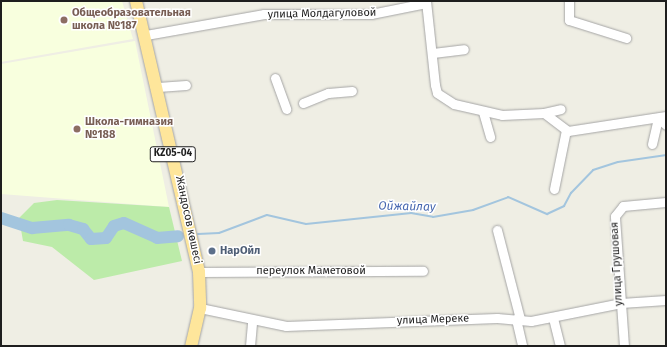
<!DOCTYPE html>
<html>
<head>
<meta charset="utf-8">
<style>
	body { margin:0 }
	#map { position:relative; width:667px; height:347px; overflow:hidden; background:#efeee4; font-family:"Fira Sans",sans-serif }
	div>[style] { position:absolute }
	.education>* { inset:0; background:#f8ffde }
	.grass>* { inset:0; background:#bceba9 }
	.stream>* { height:2px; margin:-1px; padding:0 1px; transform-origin:1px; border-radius:1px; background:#a3c5de }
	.river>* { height:12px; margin:-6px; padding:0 6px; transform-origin:6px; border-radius:6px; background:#a3c5de }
	.roads { filter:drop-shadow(0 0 1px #a5a5a5) drop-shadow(0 0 1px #a5a5a5) }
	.minor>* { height:9px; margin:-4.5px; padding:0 4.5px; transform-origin:4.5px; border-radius:4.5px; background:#fff }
	.major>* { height:12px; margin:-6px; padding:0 6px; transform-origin:6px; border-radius:6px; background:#fee69b }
	.dots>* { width:11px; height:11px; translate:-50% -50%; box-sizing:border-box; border:2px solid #fff; border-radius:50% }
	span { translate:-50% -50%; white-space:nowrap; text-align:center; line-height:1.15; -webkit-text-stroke:3px #fff; paint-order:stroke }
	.shield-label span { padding:1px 3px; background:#fff; border:1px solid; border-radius:3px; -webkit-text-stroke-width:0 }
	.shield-label { font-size:10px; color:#1e1e1e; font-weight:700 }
	.education-label { font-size:11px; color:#785e54; font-weight:700 }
	.left { translate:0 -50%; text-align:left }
	.street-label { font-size:11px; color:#1e1e1e }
	.service-label { font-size:11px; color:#4e5e75; font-weight:700 }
	.water-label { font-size:12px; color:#4868b0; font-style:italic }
	.frame { position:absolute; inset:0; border:2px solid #1e1e1e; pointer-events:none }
</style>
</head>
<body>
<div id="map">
	<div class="education">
		<div style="clip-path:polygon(1px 1px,122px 1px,133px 39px,1px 62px)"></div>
		<div style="clip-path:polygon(135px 41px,169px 207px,1px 194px,1px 64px)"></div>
	</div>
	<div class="grass">
		<div style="clip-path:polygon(57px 200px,169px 207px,182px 261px,94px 280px,52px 247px,23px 241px,19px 218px,34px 203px)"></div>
	</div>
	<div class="stream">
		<div style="left:198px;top:234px;width:21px;rotate:-3deg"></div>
		<div style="left:219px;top:233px;width:51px;rotate:-20.6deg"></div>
		<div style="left:267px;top:215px;width:40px;rotate:13deg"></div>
		<div style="left:306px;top:224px;width:106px;rotate:-6deg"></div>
		<div style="left:411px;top:213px;width:22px;rotate:10deg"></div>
		<div style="left:433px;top:217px;width:41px;rotate:-9.9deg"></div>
		<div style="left:473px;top:210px;width:37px;rotate:-20deg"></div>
		<div style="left:508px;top:197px;width:43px;rotate:23.6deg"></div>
		<div style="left:547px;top:214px;width:19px;rotate:-25deg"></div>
		<div style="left:564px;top:206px;width:15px;rotate:-62deg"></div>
		<div style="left:571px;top:193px;width:32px;rotate:-46deg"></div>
		<div style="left:593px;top:170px;width:26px;rotate:-18deg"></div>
		<div style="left:618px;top:162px;width:49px;rotate:-8.3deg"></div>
	</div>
	<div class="river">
		<div style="left:1px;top:218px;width:33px;rotate:18deg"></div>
		<div style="left:32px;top:228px;width:37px;rotate:-5deg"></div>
		<div style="left:69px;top:225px;width:15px;rotate:16deg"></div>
		<div style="left:83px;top:229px;width:13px;rotate:51deg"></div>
		<div style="left:91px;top:239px;width:15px;rotate:-4deg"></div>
		<div style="left:106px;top:238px;width:14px;rotate:-56deg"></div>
		<div style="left:114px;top:226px;width:10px;rotate:-17deg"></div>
		<div style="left:124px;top:223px;width:36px;rotate:24deg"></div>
		<div style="left:157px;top:238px;width:21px;rotate:-5deg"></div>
	</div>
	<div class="roads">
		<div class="minor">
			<div style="left:426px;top:1px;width:84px;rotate:83.9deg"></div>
			<div style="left:435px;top:85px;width:8px;rotate:76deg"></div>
			<div style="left:437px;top:93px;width:20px;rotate:33deg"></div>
			<div style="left:454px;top:104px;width:49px;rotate:12.9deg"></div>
			<div style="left:502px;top:115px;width:42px;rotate:-2.7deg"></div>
			<div style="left:544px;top:113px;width:30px;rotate:37deg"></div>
			<div style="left:568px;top:131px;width:99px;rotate:-8.7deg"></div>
			<div style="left:569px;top:1px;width:19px;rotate:90deg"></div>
			<div style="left:569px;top:20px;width:60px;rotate:17.5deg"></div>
			<div style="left:146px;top:35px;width:120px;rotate:-10.1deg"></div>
			<div style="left:264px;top:14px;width:107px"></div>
			<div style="left:371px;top:14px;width:56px;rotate:-11.3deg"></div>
			<div style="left:433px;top:53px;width:31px;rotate:-7deg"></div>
			<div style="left:275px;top:78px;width:33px;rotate:70deg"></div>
			<div style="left:158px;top:87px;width:28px;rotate:-4deg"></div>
			<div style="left:303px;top:103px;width:27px;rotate:-22deg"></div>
			<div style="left:328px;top:93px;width:24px;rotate:-5deg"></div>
			<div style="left:483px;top:112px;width:26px;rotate:74deg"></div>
			<div style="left:544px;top:113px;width:17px;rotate:-13deg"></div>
			<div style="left:658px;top:118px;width:11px;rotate:41deg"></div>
			<div style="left:652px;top:144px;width:27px;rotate:-77deg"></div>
			<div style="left:554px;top:189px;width:60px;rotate:-78.5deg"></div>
			<div style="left:497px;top:230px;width:92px;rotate:75.5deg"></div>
			<div style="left:199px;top:272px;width:224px;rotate:-0.3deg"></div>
			<div style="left:200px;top:308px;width:88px;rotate:11.8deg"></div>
			<div style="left:286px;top:326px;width:211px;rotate:-2.2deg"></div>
			<div style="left:497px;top:318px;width:34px;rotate:5deg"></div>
			<div style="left:531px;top:321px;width:92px;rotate:-11.3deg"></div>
			<div style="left:621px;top:303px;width:45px;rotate:-3.8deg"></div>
			<div style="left:553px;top:318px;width:29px;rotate:76deg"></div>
			<div style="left:516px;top:319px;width:28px;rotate:77deg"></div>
			<div style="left:250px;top:346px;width:25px;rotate:-85deg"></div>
			<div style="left:624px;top:346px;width:130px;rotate:-94deg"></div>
			<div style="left:615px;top:216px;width:13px;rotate:-51deg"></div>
			<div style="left:623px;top:206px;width:43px;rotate:-5.3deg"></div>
		</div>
		<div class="major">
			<div style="left:136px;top:1px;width:278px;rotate:76.9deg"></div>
			<div style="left:199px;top:272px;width:36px;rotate:88deg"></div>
			<div style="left:200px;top:308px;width:39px;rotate:103deg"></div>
		</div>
	</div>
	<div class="dots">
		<div style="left:64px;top:20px;background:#8d6e63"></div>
		<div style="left:77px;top:129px;background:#8d6e63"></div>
		<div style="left:212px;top:251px;background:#5c6f8a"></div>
	</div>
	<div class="shield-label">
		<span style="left:173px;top:154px">KZ05-04</span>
	</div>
	<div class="education-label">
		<span class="left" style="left:72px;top:20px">Общеобразовательная<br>школа №187</span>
		<span class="left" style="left:85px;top:129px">Школа-гимназия<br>№188</span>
	</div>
	<div class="street-label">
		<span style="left:322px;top:14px;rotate:-1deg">улица Молдагуловой</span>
		<span style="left:188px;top:220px;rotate:78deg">Жандосов көшесі</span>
		<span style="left:617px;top:264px;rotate:-93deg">улица Грушовая</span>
		<span style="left:311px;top:271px">переулок Маметовой</span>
		<span style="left:433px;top:320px;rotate:-2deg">улица Мереке</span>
	</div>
	<div class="service-label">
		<span class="left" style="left:220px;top:251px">НарОйл</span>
	</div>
	<div class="water-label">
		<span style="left:407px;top:207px;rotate:1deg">Ойжайлау</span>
	</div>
	<div class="frame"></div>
</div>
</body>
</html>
